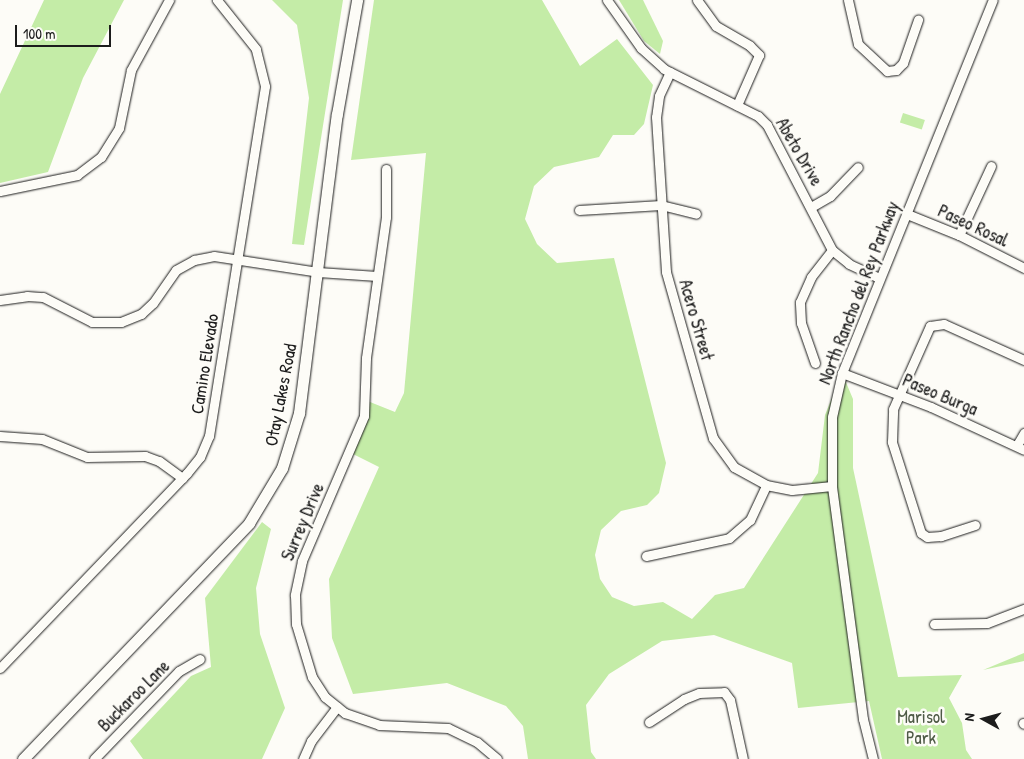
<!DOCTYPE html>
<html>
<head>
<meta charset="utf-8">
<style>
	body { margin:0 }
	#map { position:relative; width:1024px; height:759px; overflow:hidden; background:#fdfcf7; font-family:"Patrick Hand",sans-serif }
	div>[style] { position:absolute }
	.green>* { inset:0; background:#c4eca7; transform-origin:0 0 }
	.roads { filter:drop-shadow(0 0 1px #1c1c1c) drop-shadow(0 0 1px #1c1c1c) }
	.minor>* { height:9px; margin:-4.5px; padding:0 4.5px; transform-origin:4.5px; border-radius:4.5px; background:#fdfcf7 }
	.major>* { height:11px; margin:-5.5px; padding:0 5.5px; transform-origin:5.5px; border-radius:5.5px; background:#fdfcf7 }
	span { translate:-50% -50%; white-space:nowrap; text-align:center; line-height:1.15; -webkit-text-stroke:5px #fdfcf7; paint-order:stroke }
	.street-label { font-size:18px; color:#1c1c1c }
	.park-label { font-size:18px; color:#4e5a46 }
	.north { position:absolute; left:959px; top:694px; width:50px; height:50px; -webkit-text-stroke:4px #fdfcf7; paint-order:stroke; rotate:277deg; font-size:14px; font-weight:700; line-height:20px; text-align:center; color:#1c1c1c }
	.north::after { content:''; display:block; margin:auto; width:18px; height:22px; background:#1c1c1c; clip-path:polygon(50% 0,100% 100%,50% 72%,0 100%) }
	.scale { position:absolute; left:15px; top:25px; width:96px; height:22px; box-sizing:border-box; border:2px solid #1c1c1c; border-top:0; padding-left:6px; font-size:15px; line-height:18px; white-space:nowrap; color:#1c1c1c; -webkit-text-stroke:4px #fdfcf7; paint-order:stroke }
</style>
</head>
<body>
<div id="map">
	<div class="green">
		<div style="clip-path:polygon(44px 0,124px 0,83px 78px,48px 172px,0 183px,0 94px)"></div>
		<div style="clip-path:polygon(272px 0,343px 0,304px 245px,292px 244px,309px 98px,297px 25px)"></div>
		<div style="clip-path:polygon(374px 0,542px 0,580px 66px,617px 39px,653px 85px,644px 124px,634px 135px,613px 135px,599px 157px,554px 167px,534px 186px,525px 219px,537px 244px,557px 263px,614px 258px,666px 463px,659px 493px,647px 505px,621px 511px,601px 530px,595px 555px,600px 579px,612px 597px,634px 606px,663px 602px,692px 619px,715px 595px,744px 588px,818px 473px,825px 415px,842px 373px,853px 399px,853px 468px,898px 677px,962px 675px,949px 698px,962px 723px,966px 750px,972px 759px,882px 759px,869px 701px,798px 708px,792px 663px,714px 635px,662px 641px,609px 674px,586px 705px,591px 752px,596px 759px,528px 759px,523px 726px,506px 706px,447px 683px,353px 694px,332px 638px,329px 579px,379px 467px,351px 453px,365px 400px,395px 412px,404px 393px,426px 153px,351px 160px)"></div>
		<div style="clip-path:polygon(619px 0,643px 0,663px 41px,660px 54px,644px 41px)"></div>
		<div style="left:903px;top:113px;width:23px;height:10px;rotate:18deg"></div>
		<div style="clip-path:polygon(262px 522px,271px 529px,256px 588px,260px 634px,285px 708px,262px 759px,143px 759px,130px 741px,191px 676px,211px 667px,205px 598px)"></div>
		<div style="clip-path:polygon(1024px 653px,1024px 661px,983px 670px)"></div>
	</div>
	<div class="roads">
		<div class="minor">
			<div style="left:607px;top:0;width:59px;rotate:54.7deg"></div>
			<div style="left:641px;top:48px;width:31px;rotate:42deg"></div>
			<div style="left:664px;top:69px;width:105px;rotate:26.6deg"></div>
			<div style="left:758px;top:116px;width:13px;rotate:45deg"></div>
			<div style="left:767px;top:125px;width:141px;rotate:62.5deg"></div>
			<div style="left:832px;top:250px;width:22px;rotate:39deg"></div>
			<div style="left:849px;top:264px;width:33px;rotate:25deg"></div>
			<div style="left:697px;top:0;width:32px;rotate:54deg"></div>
			<div style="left:716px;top:26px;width:39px;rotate:30deg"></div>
			<div style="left:750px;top:46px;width:13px;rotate:45deg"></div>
			<div style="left:759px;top:55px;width:55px;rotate:113.7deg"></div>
			<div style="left:848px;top:0;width:45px;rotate:77.2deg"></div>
			<div style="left:858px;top:44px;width:40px;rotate:43deg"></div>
			<div style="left:887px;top:71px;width:9px;rotate:-6deg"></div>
			<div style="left:896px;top:70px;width:10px;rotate:-45deg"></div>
			<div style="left:903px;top:63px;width:46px;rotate:-70.8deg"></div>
			<div style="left:670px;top:72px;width:26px;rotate:115deg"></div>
			<div style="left:659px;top:96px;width:21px;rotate:98deg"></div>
			<div style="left:656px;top:117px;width:155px;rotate:86.3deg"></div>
			<div style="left:666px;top:272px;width:173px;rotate:74.2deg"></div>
			<div style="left:713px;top:438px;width:36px;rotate:54deg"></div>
			<div style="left:734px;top:467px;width:37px;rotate:29deg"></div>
			<div style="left:766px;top:485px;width:26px;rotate:11deg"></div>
			<div style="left:792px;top:490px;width:40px;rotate:-5.7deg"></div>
			<div style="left:386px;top:169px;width:48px;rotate:90deg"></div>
			<div style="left:386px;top:217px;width:142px;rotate:98.1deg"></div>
			<div style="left:366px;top:358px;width:58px;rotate:92deg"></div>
			<div style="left:364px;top:416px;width:158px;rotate:113.2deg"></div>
			<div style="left:302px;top:561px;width:35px;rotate:102deg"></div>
			<div style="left:295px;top:595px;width:29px;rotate:88deg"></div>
			<div style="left:296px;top:624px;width:55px;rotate:73.2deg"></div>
			<div style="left:312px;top:677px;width:24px;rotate:57deg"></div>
			<div style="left:325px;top:697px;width:26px;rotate:39deg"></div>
			<div style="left:345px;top:713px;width:36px;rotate:19deg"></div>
			<div style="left:379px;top:725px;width:69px;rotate:2.5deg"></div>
			<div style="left:448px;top:728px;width:32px;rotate:26deg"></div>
			<div style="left:477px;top:742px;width:26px;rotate:40deg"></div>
			<div style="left:0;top:191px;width:79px;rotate:-11.7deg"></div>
			<div style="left:77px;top:175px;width:30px;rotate:-37deg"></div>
			<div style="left:101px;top:157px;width:34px;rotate:-58deg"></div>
			<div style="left:119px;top:128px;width:59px;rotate:-78.3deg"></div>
			<div style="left:131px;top:70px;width:80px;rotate:-61.5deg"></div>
			<div style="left:811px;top:207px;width:22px;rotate:-30deg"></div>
			<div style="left:830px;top:196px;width:40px;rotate:-46deg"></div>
			<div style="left:579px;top:210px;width:82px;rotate:-3.5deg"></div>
			<div style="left:661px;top:205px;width:36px;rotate:14deg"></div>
			<div style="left:907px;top:214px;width:56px;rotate:22deg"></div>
			<div style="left:959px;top:235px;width:73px;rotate:26.9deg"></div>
			<div style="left:959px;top:235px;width:76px;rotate:-65.1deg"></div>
			<div style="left:0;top:300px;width:27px;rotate:-8deg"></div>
			<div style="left:27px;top:296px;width:16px;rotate:4deg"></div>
			<div style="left:43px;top:297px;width:55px;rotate:27deg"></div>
			<div style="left:92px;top:322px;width:29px"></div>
			<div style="left:121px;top:322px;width:22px;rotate:-22deg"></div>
			<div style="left:141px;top:314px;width:16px;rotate:-43deg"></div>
			<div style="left:153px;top:303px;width:40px;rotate:-55.1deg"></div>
			<div style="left:176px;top:270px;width:21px;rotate:-29deg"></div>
			<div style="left:194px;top:260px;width:20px;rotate:-11deg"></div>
			<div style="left:214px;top:256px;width:105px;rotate:8.7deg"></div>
			<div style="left:318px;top:272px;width:59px;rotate:3.9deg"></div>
			<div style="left:815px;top:363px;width:42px;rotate:-109.3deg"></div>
			<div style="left:801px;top:323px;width:21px;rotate:-93deg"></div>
			<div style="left:800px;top:302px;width:27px;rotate:-66deg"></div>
			<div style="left:811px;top:277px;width:34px;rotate:-52deg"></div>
			<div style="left:842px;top:373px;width:95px;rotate:20.9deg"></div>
			<div style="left:931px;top:407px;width:102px;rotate:24.8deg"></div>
			<div style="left:0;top:436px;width:42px;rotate:4.1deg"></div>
			<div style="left:42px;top:439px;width:48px;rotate:21.8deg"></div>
			<div style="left:87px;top:457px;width:58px;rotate:-1deg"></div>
			<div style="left:145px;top:456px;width:15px;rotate:20deg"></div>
			<div style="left:159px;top:461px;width:29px;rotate:36deg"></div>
			<div style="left:1017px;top:445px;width:14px;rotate:-60deg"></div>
			<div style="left:975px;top:525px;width:36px;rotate:162deg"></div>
			<div style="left:941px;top:536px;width:14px;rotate:176deg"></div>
			<div style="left:927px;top:537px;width:7px;rotate:-146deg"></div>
			<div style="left:921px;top:533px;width:96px;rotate:-107.7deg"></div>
			<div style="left:892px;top:442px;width:33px;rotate:-88deg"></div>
			<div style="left:893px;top:409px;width:91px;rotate:-66deg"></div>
			<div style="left:930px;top:326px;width:14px;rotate:-8deg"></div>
			<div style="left:944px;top:324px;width:88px;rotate:24.2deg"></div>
			<div style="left:646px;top:556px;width:85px;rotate:-12.2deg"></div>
			<div style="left:729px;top:538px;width:28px;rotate:-41deg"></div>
			<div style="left:750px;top:520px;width:38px;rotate:-65deg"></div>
			<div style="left:934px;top:624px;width:53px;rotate:-1.1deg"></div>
			<div style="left:987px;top:623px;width:40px;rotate:-21deg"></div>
			<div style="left:0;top:668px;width:270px;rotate:-46.2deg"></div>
			<div style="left:187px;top:473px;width:21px;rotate:-51deg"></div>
			<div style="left:200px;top:457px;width:23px;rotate:-67deg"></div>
			<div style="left:209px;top:436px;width:354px;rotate:-80.9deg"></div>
			<div style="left:265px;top:86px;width:38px;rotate:-104deg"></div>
			<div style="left:256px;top:49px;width:63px;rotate:-128.5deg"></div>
			<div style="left:649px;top:722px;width:42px;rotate:-33.3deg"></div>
			<div style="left:684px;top:699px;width:16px;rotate:-22deg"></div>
			<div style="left:699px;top:693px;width:25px;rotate:-2deg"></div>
			<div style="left:724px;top:692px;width:10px;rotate:53deg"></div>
			<div style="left:730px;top:700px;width:60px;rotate:77.6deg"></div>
			<div style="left:1023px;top:723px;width:1px;rotate:45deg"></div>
			<div style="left:94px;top:759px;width:122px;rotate:-46deg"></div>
			<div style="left:179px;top:671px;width:24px;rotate:-30deg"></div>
			<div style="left:303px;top:759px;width:20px;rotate:-66deg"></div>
			<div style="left:311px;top:741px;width:43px;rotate:-52.6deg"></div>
			<div style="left:873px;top:759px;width:41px;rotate:-104deg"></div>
			<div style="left:863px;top:719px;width:235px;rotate:-97.6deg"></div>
			<div style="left:832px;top:486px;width:69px;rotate:-90deg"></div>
			<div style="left:832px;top:417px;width:45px;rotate:-77.2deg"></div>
			<div style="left:842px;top:373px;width:402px;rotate:-68deg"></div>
		</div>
		<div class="major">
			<div style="left:23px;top:759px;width:327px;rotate:-46.2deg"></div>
			<div style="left:249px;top:523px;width:64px;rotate:-59deg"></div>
			<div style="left:282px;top:468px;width:58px;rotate:-72.8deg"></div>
			<div style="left:299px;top:413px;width:301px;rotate:-82.8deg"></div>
			<div style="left:337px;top:114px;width:116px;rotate:-80deg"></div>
		</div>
	</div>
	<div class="street-label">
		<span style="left:799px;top:152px;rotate:60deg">Abeto Drive</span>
		<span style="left:973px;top:226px;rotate:25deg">Paseo Rosal</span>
		<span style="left:859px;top:293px;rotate:-69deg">North Rancho del Rey Parkway</span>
		<span style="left:696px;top:320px;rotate:74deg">Acero Street</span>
		<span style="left:205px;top:364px;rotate:-81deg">Camino Elevado</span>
		<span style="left:281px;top:395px;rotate:-79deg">Otay Lakes Road</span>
		<span style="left:940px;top:395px;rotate:23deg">Paseo Burga</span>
		<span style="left:303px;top:522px;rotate:-67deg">Surrey Drive</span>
		<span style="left:134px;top:696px;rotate:-45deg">Buckaroo Lane</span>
	</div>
	<div class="park-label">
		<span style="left:921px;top:728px">Marisol<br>Park</span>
	</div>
	<div class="north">N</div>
	<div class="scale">100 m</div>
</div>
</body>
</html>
